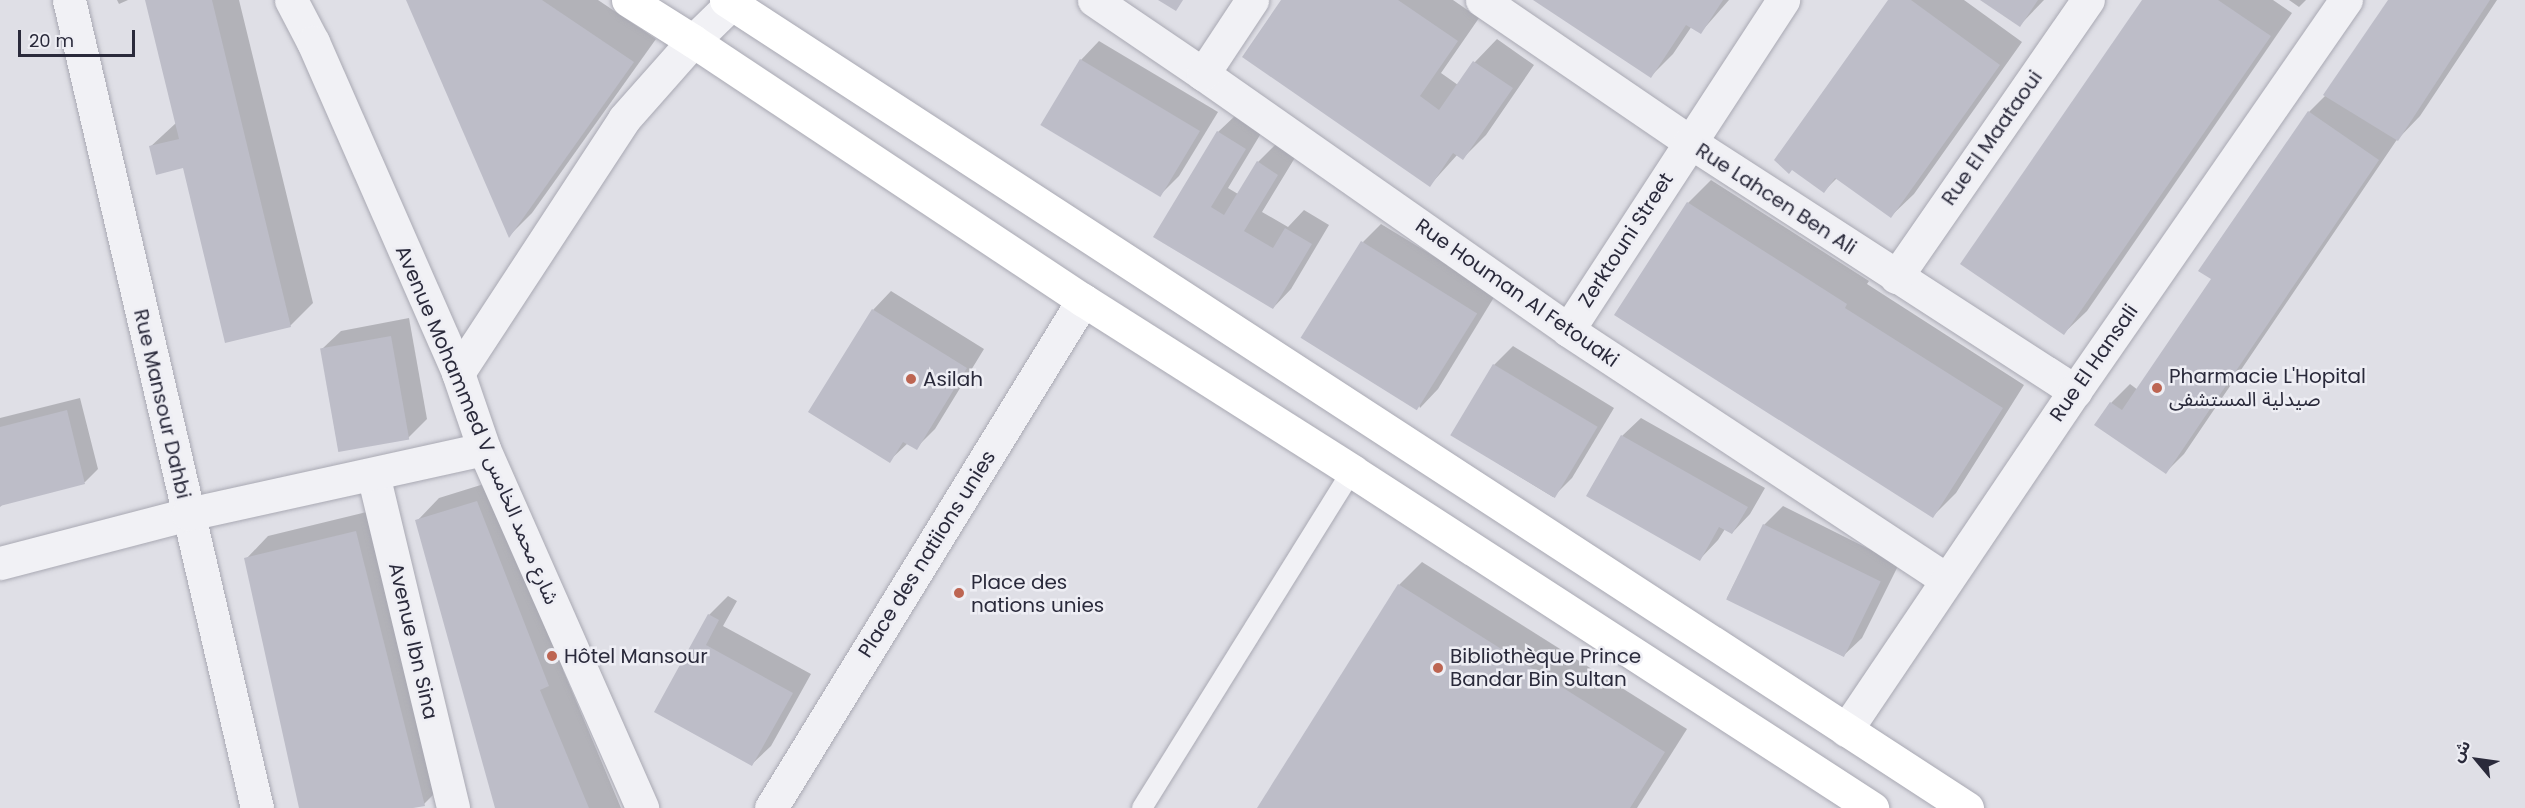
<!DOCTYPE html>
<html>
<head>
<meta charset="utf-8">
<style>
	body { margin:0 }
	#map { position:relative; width:2525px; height:808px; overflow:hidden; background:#dfdfe6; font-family:Poppins,"Noto Sans Arabic",sans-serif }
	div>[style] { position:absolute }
	.shadow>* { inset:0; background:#0003 }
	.building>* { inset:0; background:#bdbdc8; transform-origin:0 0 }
	.roads { filter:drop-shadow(0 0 2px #a9a9b3) drop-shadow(0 0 2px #a9a9b3) }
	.lane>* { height:20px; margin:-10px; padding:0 10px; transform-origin:10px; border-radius:10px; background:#f1f1f5 }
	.street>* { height:33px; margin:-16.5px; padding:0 16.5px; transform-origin:16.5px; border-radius:16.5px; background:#f1f1f5 }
	.primary>* { height:33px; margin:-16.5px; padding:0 16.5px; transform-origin:16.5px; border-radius:16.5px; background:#fff }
	.dots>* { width:16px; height:16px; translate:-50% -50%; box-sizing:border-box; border:3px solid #eeeef4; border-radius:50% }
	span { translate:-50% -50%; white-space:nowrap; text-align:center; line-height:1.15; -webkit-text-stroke:5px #eeeef4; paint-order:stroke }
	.street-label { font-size:20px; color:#2a2a3b }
	.poi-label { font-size:20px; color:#2a2a3b }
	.left { translate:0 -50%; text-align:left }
	.north { position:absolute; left:2447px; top:730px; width:60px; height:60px; -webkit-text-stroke:4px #eeeef4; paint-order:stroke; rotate:299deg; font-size:16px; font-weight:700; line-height:24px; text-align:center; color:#2a2a3b }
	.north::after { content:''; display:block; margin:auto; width:21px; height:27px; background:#2a2a3b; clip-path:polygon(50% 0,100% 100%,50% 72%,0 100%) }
	.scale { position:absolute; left:18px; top:30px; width:117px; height:27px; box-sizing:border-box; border:3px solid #2a2a3b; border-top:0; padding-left:8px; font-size:18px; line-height:21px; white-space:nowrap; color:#2a2a3b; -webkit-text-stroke:4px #eeeef4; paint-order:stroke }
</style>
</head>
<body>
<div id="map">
	<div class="shadow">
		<div style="clip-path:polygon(117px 0,128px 0,119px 4px)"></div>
		<div style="clip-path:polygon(147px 0,239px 0,313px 303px,290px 326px,184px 167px,150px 147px,176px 123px)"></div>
		<div style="clip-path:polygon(408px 0,598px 0,656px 39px,532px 213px,510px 235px)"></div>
		<div style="clip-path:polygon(1283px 0,1453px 0,1479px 18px,1441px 73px,1458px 85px,1475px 62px,1497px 39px,1534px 65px,1486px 135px,1463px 158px,1458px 154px,1430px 185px)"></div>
		<div style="clip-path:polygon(1536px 0,1729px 0,1701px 32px,1692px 26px,1673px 54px,1651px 76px)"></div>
		<div style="clip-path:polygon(1890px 0,1964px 0,2022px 42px,1914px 194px,1891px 216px,1837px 178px,1824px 191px)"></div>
		<div style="clip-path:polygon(1983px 0,2044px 0,2020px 25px)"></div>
		<div style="clip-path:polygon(2144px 0,2273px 0,2292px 13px,2087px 311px,2064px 333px)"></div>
		<div style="clip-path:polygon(2289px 0,2306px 0,2299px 7px)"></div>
		<div style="clip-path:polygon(2390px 0,2497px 0,2420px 116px,2396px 141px,2184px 454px,2166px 472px,2111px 403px,2130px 384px,2138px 390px,2213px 279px,2200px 271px,2309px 112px,2326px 95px)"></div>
		<div style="clip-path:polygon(1099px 41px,1218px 112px,1179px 176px,1160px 195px,1081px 60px)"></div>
		<div style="clip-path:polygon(1237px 114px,1263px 130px,1228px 188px,1238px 194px,1258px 162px,1276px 144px,1296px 156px,1262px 212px,1288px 227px,1304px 210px,1329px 225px,1291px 289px,1273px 308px,1155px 237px,1218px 132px)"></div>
		<div style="clip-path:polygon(1711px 180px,1869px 281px,1867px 284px,2024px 385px,1956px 493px,1933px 516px,1617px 314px,1688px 203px)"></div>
		<div style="clip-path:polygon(1381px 224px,1496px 294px,1438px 389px,1420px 408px,1363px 242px)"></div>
		<div style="clip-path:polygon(891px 291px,984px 349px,935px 429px,916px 448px,908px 443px,889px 461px,873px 310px)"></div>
		<div style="clip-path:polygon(409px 318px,427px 419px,408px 438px,322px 349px,341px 331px)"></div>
		<div style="clip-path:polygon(1513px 346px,1614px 408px,1572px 478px,1553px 497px,1452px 435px,1494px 365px)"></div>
		<div style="clip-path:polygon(80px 398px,98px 469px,85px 482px,4px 503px,0 507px,0 418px)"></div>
		<div style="clip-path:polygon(1641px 418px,1765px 488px,1750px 514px,1732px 533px,1725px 529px,1718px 540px,1700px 559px,1622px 436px)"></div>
		<div style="clip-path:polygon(500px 479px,571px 662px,563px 670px,621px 808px,497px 808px,417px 521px,439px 498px)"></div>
		<div style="clip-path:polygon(1783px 506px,1899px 564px,1862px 638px,1843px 656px,1727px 598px,1764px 525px)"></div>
		<div style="clip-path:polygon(379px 509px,447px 781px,424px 804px,405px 808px,301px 808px,246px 559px,268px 536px)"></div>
		<div style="clip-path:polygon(1422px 562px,1687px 729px,1637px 808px,1259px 808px,1399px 585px)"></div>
		<div style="clip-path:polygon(728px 596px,737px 601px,723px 626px,811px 674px,771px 746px,752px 764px,656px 712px,709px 615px)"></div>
	</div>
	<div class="building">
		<div style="clip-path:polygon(145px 0,212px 0,291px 327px,225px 343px,183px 168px,156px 175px,149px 146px,179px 139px)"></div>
		<div style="clip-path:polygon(406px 0,542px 0,634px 62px,509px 238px)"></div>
		<div style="clip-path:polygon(1158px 0,1183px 0,1176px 11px)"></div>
		<div style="clip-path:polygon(1281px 0,1398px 0,1458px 41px,1420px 96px,1439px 110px,1473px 61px,1513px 88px,1463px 160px,1453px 153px,1430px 187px,1242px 57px)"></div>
		<div style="clip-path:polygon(1533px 0,1723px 0,1701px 34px,1686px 25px,1651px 78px)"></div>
		<div style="clip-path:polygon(1888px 0,1911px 0,2000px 65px,1891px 218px,1835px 178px,1824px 193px,1792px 170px,1789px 174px,1774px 160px)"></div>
		<div style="clip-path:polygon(1980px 0,2038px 0,2020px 27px)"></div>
		<div style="clip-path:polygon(2142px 0,2218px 0,2271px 36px,2064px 335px,1960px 264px)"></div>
		<div style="clip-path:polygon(2388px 0,2490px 0,2398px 141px,2323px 95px)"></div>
		<div style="left:1080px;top:59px;width:140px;height:77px;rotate:31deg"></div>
		<div style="clip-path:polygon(2308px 111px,2379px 160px,2166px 474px,2094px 425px,2110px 402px,2122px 410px,2211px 279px,2198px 271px)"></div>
		<div style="clip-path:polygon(1217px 131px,1246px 149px,1211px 207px,1224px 215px,1257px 161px,1278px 175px,1244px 231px,1273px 248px,1285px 228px,1312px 244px,1273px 309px,1153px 237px)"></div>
		<div style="clip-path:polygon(1687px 202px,1847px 304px,1845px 308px,2003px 408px,1933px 518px,1614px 315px)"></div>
		<div style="left:1361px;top:241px;width:137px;height:114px;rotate:32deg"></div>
		<div style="clip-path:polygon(872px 309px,967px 368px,917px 450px,903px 442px,890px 463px,808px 412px)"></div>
		<div style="left:391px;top:336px;width:105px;height:72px;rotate:80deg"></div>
		<div style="left:1493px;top:364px;width:122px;height:83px;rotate:31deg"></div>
		<div style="clip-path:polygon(67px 410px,85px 484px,0 506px,0 427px)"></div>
		<div style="clip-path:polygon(1621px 435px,1748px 507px,1732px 534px,1719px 527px,1700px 561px,1586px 496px)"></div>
		<div style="clip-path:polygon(477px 501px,549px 686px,540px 690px,589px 808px,495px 808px,415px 520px)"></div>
		<div style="left:1763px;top:524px;width:131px;height:84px;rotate:26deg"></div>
		<div style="clip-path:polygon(356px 531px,425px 806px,413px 808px,299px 808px,244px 558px)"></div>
		<div style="clip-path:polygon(1398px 584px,1665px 752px,1630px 808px,1257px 808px)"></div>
		<div style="clip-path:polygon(708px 614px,719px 620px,706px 645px,793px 693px,752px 766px,654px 712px)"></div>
	</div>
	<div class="roads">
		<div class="lane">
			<div style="left:1142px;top:808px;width:397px;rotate:-58.1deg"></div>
		</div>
		<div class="street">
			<div style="left:69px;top:0;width:830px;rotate:76.9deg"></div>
			<div style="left:291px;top:0;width:47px;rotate:62.4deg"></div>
			<div style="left:313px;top:42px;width:361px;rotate:66.3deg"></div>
			<div style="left:458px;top:373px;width:80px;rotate:71.1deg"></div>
			<div style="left:484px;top:449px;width:392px;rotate:66.2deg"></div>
			<div style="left:1094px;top:0;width:132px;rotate:34.2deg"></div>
			<div style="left:1203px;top:74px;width:446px;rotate:35deg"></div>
			<div style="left:1568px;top:330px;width:453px;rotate:33.4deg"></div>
			<div style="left:1482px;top:0;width:252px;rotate:34.3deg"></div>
			<div style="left:1690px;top:142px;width:459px;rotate:32.9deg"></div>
			<div style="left:1203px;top:74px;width:89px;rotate:-56.5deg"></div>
			<div style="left:1896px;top:277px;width:337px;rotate:-55.3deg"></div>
			<div style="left:1568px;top:330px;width:394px;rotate:-56.9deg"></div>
			<div style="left:458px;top:373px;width:303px;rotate:-56.8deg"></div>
			<div style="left:624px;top:119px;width:104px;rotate:-48.5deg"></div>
			<div style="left:693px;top:41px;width:59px;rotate:-44.3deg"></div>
			<div style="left:373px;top:474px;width:343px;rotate:76.5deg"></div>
			<div style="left:0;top:563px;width:194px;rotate:-14.6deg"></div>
			<div style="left:188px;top:514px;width:303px;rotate:-12.4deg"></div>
			<div style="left:1846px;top:730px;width:409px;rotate:-56deg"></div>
			<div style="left:2075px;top:391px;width:476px;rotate:-55.3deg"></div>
			<div style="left:771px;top:808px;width:596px;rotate:-58.44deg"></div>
		</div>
		<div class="primary">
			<div style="left:628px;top:0;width:77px;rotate:32.2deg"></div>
			<div style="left:693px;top:41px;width:468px;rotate:33.6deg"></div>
			<div style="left:1083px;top:300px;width:319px;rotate:32.4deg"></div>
			<div style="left:1352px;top:471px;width:620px;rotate:32.95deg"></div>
			<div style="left:726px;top:0;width:1481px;rotate:33.07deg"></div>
		</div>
	</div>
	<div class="dots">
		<div style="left:911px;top:379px;background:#bd6552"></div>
		<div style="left:2157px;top:388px;background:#bd6552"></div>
		<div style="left:959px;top:593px;background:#bd6552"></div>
		<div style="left:552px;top:656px;background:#bd6552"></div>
		<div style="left:1438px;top:668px;background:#bd6552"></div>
	</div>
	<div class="street-label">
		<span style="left:1992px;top:138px;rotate:-55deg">Rue El Maataoui</span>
		<span style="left:1776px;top:199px;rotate:33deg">Rue Lahcen Ben Ali</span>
		<span style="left:1626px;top:240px;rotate:-57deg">Zerktouni Street</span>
		<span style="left:1517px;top:293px;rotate:35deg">Rue Houman Al Fetouaki</span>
		<span style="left:2094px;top:363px;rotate:-55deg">Rue El Hansali</span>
		<span style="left:162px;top:404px;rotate:77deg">Rue Mansour Dahbi</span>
		<span style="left:477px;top:425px;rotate:67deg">Avenue Mohammed V شارع محمد الخامس</span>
		<span style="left:927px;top:554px;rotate:-58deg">Place des natiions unies</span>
		<span style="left:413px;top:641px;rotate:77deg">Avenue Ibn Sina</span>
	</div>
	<div class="poi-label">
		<span class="left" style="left:2169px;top:388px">Pharmacie L'Hopital<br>صيدلية المستشفى</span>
		<span class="left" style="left:923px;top:379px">Asilah</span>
		<span class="left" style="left:971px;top:594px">Place des<br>nations unies</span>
		<span class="left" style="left:564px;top:656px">Hôtel Mansour</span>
		<span class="left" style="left:1450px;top:668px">Bibliothèque Prince<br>Bandar Bin Sultan</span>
	</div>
	<div class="north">ش</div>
	<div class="scale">20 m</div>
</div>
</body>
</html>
